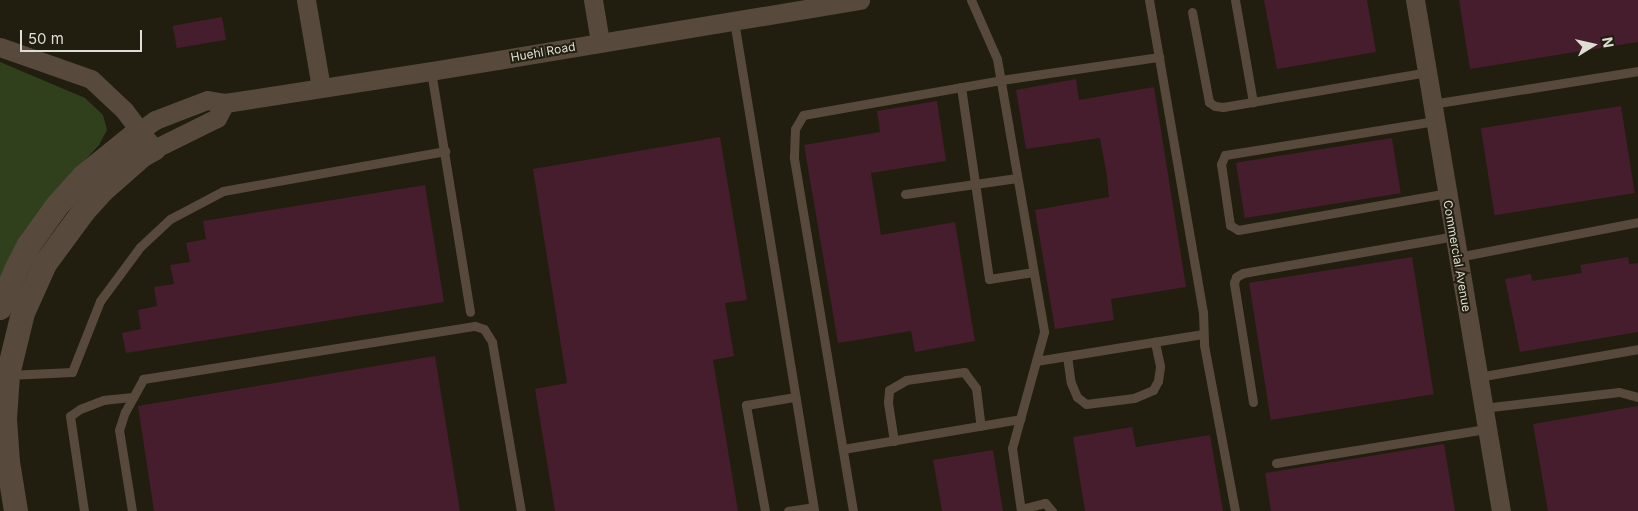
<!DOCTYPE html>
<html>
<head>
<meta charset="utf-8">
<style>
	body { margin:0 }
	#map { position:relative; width:1638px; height:511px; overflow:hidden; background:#211e0f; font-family:Inter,sans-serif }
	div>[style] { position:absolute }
	.green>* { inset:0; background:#30401d }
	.building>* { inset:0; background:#461d2c; transform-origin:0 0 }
	.service>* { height:9px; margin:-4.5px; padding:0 4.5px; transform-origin:4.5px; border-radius:4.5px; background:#57493b }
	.minor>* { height:19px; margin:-9.5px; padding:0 9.5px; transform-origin:9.5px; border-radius:9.5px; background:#57493b }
	.tertiary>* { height:24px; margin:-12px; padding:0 12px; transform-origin:12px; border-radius:12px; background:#57493b }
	span { translate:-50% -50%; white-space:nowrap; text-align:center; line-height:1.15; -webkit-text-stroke:4px #211e0f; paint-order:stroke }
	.street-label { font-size:12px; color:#dfded4 }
	.north { position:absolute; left:1568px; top:20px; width:50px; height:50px; -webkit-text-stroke:4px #211e0f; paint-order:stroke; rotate:80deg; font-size:14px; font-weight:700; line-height:20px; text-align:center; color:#dfded4 }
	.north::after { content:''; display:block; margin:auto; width:18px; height:22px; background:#dfded4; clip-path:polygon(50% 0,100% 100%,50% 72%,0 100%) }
	.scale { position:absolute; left:20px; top:30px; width:122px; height:22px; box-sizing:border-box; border:2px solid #dfded4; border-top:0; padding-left:6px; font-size:15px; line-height:18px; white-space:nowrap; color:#dfded4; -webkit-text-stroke:4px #211e0f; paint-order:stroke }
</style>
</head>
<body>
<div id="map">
	<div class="green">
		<div style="clip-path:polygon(0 62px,85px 98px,103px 115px,107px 130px,99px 145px,58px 189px,11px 254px,0 286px)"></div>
	</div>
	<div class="building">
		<div style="clip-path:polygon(1264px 0,1367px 0,1376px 52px,1277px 69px)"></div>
		<div style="clip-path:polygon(1459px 0,1638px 0,1638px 42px,1470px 69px)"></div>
		<div style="left:222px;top:17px;width:23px;height:50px;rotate:80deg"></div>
		<div style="clip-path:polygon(1076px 79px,1079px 100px,1154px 87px,1186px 287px,1111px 299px,1114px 320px,1055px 329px,1035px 210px,1109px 197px,1107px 176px,1100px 138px,1026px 149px,1016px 90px)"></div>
		<div style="clip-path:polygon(937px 101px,946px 161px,871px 173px,881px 235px,955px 222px,975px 341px,915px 352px,911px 331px,838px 343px,804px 145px,880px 132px,877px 111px)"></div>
		<div style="left:1621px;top:106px;width:88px;height:142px;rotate:81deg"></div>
		<div style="clip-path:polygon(720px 137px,747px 300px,725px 303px,734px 356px,713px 360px,738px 511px,555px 511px,535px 389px,567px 383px,533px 169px)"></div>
		<div style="left:1392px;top:138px;width:56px;height:158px;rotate:81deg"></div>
		<div style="clip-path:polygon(425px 185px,444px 302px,126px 353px,122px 333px,141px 329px,138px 310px,157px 306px,154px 287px,174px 284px,170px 265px,190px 262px,186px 243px,206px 239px,203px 221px)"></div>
		<div style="left:1412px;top:257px;width:139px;height:165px;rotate:81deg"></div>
		<div style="clip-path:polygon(1628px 257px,1629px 264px,1638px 263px,1638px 332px,1520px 352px,1505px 279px,1531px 274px,1532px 281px,1582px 273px,1580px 265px)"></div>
		<div style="clip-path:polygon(435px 356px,460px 511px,154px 511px,138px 406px)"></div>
		<div style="clip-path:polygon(1638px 406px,1638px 511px,1548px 511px,1533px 424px)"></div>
		<div style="clip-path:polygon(1132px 427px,1136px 447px,1210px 435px,1223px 511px,1085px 511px,1073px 437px)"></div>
		<div style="clip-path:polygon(1444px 444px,1455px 511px,1271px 511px,1265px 473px)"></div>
		<div style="clip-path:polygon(993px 450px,1003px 511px,942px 511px,933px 460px)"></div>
	</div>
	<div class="service">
		<div style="left:971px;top:0;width:64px;rotate:66.2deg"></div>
		<div style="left:997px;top:59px;width:277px;rotate:80.2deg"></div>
		<div style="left:1044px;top:332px;width:120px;rotate:105.4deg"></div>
		<div style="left:1012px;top:448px;width:64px;rotate:81.9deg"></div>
		<div style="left:1149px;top:0;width:317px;rotate:80.2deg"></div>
		<div style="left:1203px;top:312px;width:33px;rotate:88deg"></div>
		<div style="left:1204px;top:345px;width:169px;rotate:79.4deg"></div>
		<div style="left:1235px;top:0;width:104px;rotate:80deg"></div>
		<div style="left:1192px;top:12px;width:92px;rotate:79.3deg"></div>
		<div style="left:1209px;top:102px;width:7px;rotate:34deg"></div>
		<div style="left:1215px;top:106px;width:8px;rotate:7deg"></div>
		<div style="left:1223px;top:107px;width:207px;rotate:-9.7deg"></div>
		<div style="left:734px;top:21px;width:496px;rotate:80.7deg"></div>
		<div style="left:431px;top:71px;width:244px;rotate:80.8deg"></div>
		<div style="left:961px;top:87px;width:194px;rotate:81.7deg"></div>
		<div style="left:989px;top:279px;width:45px;rotate:-9deg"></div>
		<div style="left:1432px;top:104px;width:209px;rotate:-9.1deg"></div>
		<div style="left:1435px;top:121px;width:213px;rotate:170.8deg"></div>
		<div style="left:1225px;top:155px;width:10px;rotate:114deg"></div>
		<div style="left:1221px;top:164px;width:62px;rotate:81.6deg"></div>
		<div style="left:1230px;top:225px;width:9px;rotate:32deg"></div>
		<div style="left:1238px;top:230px;width:212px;rotate:-10deg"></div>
		<div style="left:905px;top:194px;width:113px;rotate:-8.1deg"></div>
		<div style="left:1458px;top:257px;width:183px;rotate:-11deg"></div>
		<div style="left:1067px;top:356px;width:27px;rotate:82deg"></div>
		<div style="left:1071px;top:383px;width:15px;rotate:67deg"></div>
		<div style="left:1077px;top:397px;width:11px;rotate:38deg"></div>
		<div style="left:1086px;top:404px;width:48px;rotate:-7.1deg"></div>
		<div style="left:1134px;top:398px;width:21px;rotate:-23deg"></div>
		<div style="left:1153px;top:390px;width:10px;rotate:-61deg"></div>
		<div style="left:1158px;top:381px;width:15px;rotate:-82deg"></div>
		<div style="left:1160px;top:366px;width:25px;rotate:-102deg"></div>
		<div style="left:1036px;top:361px;width:169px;rotate:-9.2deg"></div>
		<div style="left:8px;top:375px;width:64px;rotate:-2.7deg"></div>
		<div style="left:72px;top:372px;width:76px;rotate:-68.5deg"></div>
		<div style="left:100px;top:301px;width:67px;rotate:-53.5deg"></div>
		<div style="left:140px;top:247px;width:41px;rotate:-43deg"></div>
		<div style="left:170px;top:219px;width:60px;rotate:-27.8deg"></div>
		<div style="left:223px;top:191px;width:226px;rotate:-10.2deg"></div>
		<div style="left:1478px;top:377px;width:162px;rotate:-9.9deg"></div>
		<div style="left:1253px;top:402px;width:121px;rotate:-99.1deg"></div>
		<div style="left:1234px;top:283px;width:6px;rotate:-72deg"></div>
		<div style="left:1236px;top:277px;width:8px;rotate:-30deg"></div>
		<div style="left:1243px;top:273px;width:214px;rotate:-9.9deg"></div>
		<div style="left:1483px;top:408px;width:137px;rotate:-6.7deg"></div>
		<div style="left:1619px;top:392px;width:20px;rotate:15deg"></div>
		<div style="left:894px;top:441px;width:39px;rotate:-99deg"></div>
		<div style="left:888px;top:402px;width:12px;rotate:-85deg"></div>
		<div style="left:889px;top:390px;width:20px;rotate:-30deg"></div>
		<div style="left:906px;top:380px;width:59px;rotate:-7.9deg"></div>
		<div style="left:964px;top:372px;width:20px;rotate:53deg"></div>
		<div style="left:976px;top:388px;width:38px;rotate:83deg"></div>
		<div style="left:843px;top:449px;width:180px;rotate:-9.6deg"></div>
		<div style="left:1276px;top:463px;width:214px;rotate:-9.2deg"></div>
		<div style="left:1021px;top:509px;width:25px;rotate:-14deg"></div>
		<div style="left:1045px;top:503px;width:11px;rotate:49deg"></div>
		<div style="left:84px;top:511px;width:96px;rotate:-98.4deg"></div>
		<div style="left:70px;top:416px;width:12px;rotate:-35deg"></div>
		<div style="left:80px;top:409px;width:25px;rotate:-21deg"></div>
		<div style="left:103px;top:400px;width:30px;rotate:-6deg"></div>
		<div style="left:132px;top:511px;width:82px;rotate:-99.1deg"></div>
		<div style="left:119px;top:430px;width:19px;rotate:-72deg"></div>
		<div style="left:125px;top:412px;width:38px;rotate:-61deg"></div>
		<div style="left:143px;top:379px;width:336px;rotate:-9.1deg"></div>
		<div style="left:475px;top:326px;width:9px;rotate:18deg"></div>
		<div style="left:484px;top:329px;width:15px;rotate:58deg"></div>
		<div style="left:492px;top:342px;width:171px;rotate:80.3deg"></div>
		<div style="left:765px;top:511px;width:108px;rotate:-100.2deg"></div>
		<div style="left:746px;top:405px;width:50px;rotate:-9.3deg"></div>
		<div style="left:788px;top:511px;width:25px;rotate:-9deg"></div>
		<div style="left:853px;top:511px;width:359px;rotate:-99.5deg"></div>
		<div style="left:794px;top:157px;width:28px;rotate:-88deg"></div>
		<div style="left:795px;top:129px;width:16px;rotate:-60deg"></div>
		<div style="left:803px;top:115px;width:201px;rotate:-10deg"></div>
		<div style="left:1001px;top:80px;width:160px;rotate:-8.3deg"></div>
	</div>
	<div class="minor">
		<div style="left:306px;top:0;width:89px;rotate:80.3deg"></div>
		<div style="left:593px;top:0;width:43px;rotate:80.5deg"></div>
		<div style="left:1415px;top:0;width:518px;rotate:80.45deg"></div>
		<div style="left:0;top:47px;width:96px;rotate:19.4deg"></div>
		<div style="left:91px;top:79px;width:45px;rotate:43.2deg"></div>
		<div style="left:124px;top:110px;width:26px;rotate:53deg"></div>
		<div style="left:140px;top:131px;width:23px;rotate:52deg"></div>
		<div style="left:154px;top:149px;width:70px;rotate:-26.2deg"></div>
		<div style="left:217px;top:118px;width:17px;rotate:-62deg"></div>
		<div style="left:225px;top:103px;width:18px;rotate:-171deg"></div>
		<div style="left:207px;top:100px;width:56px;rotate:159deg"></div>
		<div style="left:155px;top:120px;width:19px;rotate:144deg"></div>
		<div style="left:225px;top:103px;width:208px;rotate:-8.8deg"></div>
		<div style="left:431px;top:71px;width:435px;rotate:-9.4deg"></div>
	</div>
	<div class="tertiary">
		<div style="left:0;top:308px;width:39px;rotate:-67deg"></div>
		<div style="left:15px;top:272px;width:30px;rotate:-63deg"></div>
		<div style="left:29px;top:245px;width:48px;rotate:-54.3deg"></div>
		<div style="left:57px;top:206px;width:40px;rotate:-48deg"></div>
		<div style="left:84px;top:176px;width:72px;rotate:-38.8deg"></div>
		<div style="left:16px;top:511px;width:50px;rotate:-99.3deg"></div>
		<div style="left:8px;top:462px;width:43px;rotate:-94deg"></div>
		<div style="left:5px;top:419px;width:44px;rotate:-86.1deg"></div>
		<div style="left:8px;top:375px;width:64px;rotate:-76.4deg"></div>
		<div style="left:23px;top:313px;width:54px;rotate:-65.8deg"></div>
		<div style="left:45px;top:264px;width:66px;rotate:-53.7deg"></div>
		<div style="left:84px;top:211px;width:28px;rotate:-48deg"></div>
		<div style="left:103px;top:190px;width:53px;rotate:-41.2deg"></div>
		<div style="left:143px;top:155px;width:13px;rotate:-29deg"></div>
	</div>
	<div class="street-label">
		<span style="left:543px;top:52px;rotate:-10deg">Huehl Road</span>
		<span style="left:1457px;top:256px;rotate:80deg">Commercial Avenue</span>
	</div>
	<div class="north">N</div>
	<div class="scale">50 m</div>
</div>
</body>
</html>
